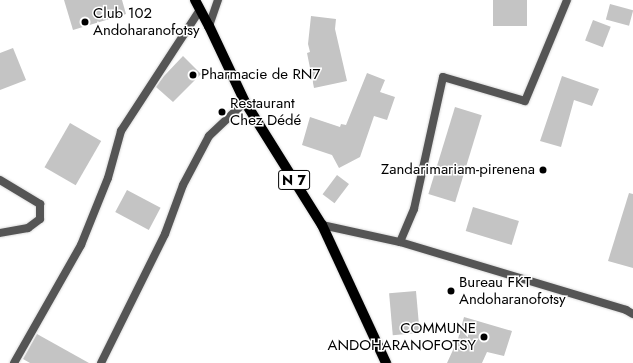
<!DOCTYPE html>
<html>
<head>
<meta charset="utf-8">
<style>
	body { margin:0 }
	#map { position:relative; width:633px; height:363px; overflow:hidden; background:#fff; font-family:Jost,sans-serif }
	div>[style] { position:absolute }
	.building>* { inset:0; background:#c4c4c4; transform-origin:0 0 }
	.roads { filter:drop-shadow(0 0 1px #dbdbdb) drop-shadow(0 0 1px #dbdbdb) }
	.minor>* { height:8px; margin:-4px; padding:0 4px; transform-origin:4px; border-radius:4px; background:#555 }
	.primary>* { height:10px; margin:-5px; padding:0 5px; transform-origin:5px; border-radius:5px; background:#000 }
	.dots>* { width:11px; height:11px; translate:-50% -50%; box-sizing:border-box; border:2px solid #fff; border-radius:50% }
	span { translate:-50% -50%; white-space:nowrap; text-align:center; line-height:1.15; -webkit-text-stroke:3px #fff; paint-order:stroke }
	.shield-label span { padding:1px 3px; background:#fff; border:1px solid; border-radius:3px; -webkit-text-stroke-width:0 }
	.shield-label { font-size:14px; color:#000; font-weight:700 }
	.poi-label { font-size:15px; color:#000 }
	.left { translate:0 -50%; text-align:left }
	.right { translate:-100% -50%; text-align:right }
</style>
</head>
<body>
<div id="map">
	<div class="building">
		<div style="clip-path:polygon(64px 0,122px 0,126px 14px,73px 30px)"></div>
		<div style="left:493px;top:0;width:34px;height:26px"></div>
		<div style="left:610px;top:4px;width:24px;height:16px;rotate:15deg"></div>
		<div style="clip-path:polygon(311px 16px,336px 19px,335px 29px,347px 81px,314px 88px,307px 53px,310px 52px,308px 44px)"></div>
		<div style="left:593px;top:20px;width:19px;height:22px;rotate:21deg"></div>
		<div style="clip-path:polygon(13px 48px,26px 80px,0 90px,0 53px)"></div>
		<div style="clip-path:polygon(183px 56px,201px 74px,173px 102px,156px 87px,164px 76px)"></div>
		<div style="clip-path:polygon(367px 73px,385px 80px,380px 92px,395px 97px,387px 120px,374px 116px,360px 157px,339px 168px,332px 155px,302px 145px,310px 117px,340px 127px,341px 124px,346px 125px)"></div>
		<div style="clip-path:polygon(562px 76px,599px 89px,592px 106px,574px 100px,561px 147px,540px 141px)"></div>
		<div style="left:455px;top:107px;width:28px;height:91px;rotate:17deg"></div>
		<div style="left:70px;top:123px;width:36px;height:51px;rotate:30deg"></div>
		<div style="left:337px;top:175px;width:15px;height:24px;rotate:37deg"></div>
		<div style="left:127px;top:190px;width:38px;height:25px;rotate:28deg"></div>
		<div style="clip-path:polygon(629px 193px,633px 194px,633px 268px,608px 261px)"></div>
		<div style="left:473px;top:207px;width:48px;height:25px;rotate:17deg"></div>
		<div style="left:416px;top:291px;width:42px;height:27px;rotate:85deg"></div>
		<div style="clip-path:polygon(464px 317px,512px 331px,504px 356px,487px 352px,482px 363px,447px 363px,458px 339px)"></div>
		<div style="clip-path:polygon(37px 334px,89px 363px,30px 363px,23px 359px)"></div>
	</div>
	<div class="roads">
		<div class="minor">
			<div style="left:209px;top:26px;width:28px;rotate:-71deg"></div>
			<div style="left:0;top:180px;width:47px;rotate:31deg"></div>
			<div style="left:40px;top:204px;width:15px;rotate:90deg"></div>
			<div style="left:40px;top:219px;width:15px;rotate:143deg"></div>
			<div style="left:28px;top:228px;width:28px;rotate:170deg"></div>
			<div style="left:322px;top:225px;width:80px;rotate:12.3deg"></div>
			<div style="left:400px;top:242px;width:236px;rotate:16.7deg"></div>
			<div style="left:626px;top:310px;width:8px;rotate:30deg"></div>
			<div style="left:400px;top:242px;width:36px;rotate:-67deg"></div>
			<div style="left:414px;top:209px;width:135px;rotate:-77.6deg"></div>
			<div style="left:443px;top:77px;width:85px;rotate:16.3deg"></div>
			<div style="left:525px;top:101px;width:109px;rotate:-67.4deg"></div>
			<div style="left:14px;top:363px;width:136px;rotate:-60.4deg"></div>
			<div style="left:81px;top:245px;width:72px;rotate:-68.1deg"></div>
			<div style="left:108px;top:178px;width:49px;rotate:-74.5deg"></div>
			<div style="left:121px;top:131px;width:145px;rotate:-56.9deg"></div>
			<div style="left:101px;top:363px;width:144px;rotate:-63.6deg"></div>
			<div style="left:165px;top:234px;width:52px;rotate:-69.8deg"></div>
			<div style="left:183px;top:185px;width:55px;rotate:-62deg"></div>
			<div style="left:209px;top:136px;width:50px;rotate:-43.4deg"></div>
		</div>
		<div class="primary">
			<div style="left:195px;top:0;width:30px;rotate:62deg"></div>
			<div style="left:209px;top:26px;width:84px;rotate:64.7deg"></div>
			<div style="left:245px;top:102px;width:145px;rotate:58deg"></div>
			<div style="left:322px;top:225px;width:152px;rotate:65.1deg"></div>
		</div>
	</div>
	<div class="dots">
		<div style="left:85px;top:22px;background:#000"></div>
		<div style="left:193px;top:75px;background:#000"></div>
		<div style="left:222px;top:112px;background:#000"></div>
		<div style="left:543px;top:170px;background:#000"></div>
		<div style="left:451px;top:291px;background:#000"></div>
		<div style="left:484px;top:337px;background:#000"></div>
	</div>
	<div class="shield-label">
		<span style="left:294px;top:180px">N 7</span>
	</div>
	<div class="poi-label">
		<span class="left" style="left:93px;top:22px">Club 102<br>Andoharanofotsy</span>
		<span class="left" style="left:201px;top:75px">Pharmacie de RN7</span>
		<span class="left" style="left:230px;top:112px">Restaurant<br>Chez Dédé</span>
		<span class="right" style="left:535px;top:170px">Zandarimariam-pirenena</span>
		<span class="left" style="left:459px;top:291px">Bureau FKT<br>Andoharanofotsy</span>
		<span class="right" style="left:476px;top:337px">COMMUNE<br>ANDOHARANOFOTSY</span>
	</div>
</div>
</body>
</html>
